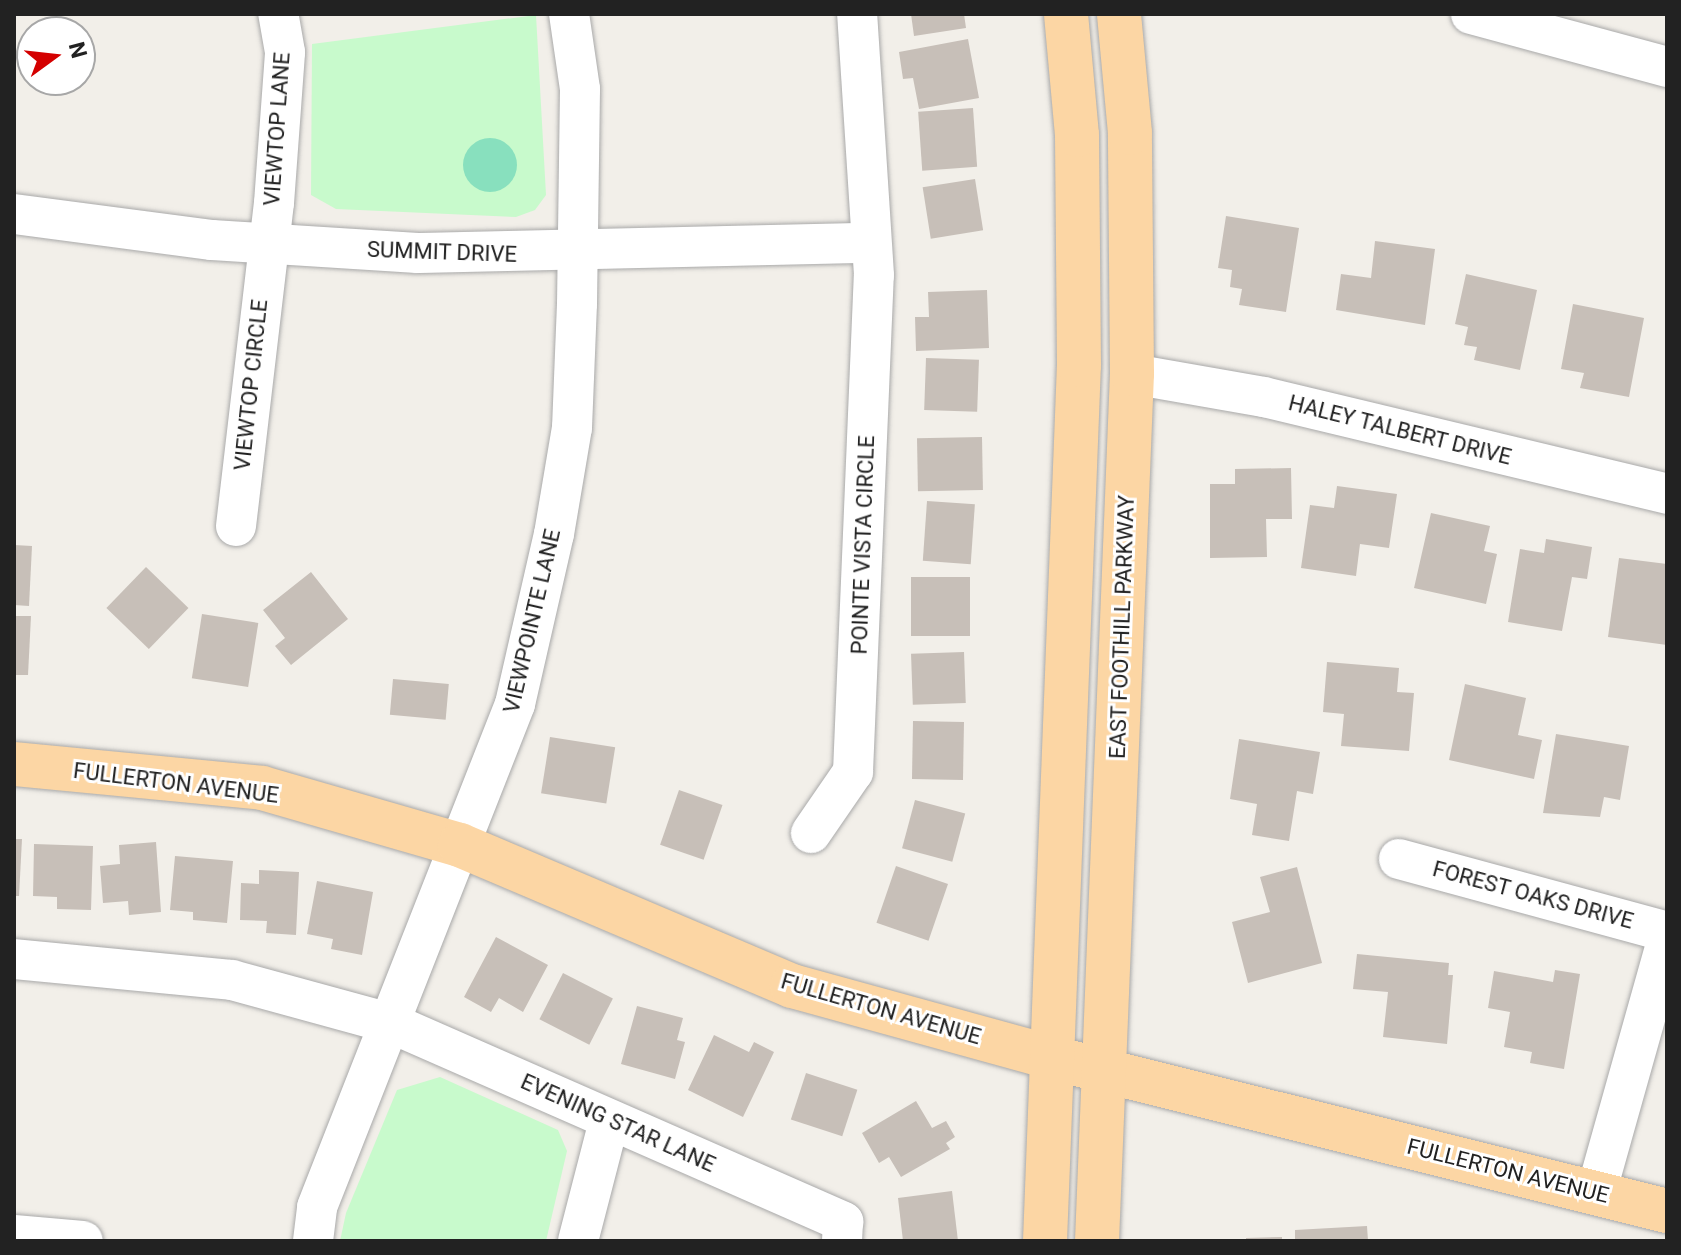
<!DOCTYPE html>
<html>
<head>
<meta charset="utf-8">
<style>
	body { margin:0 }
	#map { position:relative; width:1681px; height:1255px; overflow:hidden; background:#f2efe9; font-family:Roboto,sans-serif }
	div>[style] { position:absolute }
	.park>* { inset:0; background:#c8facc }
	.pitch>* { inset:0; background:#88e0be }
	.round { border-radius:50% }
	.building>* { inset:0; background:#c7bfb8; transform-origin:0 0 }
	.roads { filter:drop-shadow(0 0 2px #a9a9a9) drop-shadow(0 0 2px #a9a9a9) }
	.minor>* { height:40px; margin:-20px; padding:0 20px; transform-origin:20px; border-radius:20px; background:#fff }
	.major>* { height:44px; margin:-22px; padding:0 22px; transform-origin:22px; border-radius:22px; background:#fcd6a4 }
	span { translate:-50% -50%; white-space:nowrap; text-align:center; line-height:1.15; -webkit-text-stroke:6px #fff; paint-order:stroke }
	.street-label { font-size:22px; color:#222 }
	.frame { position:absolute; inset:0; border:16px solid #222; pointer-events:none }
	.north { position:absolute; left:16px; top:16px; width:80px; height:80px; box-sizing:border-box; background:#fff; border:2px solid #a7a7a7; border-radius:50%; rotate:75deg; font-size:22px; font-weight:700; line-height:32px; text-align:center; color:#222 }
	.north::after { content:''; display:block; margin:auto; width:28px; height:36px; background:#d40000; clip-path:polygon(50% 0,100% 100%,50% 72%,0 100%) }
</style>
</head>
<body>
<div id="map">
	<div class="park">
		<div style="clip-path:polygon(536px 15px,546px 195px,535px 210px,516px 217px,336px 209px,311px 195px,312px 44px)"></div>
		<div style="clip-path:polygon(440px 1077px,558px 1130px,567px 1151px,546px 1241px,340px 1241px,346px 1213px,397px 1090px)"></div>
	</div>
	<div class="pitch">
		<div class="round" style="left:463px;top:138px;width:54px;height:54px"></div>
	</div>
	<div class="building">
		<div style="clip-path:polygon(911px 14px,964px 14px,966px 28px,914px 36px)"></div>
		<div style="clip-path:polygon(968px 39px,979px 98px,919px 109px,913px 78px,903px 79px,899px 52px)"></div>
		<div style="left:973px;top:108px;width:59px;height:55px;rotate:86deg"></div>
		<div style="left:975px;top:179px;width:52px;height:53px;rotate:81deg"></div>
		<div style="clip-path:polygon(1226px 216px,1299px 228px,1286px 312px,1239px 305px,1242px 289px,1230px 287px,1232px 270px,1218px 268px)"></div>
		<div style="clip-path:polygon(1375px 241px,1435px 249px,1425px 325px,1336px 310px,1341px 274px,1371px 278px)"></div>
		<div style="clip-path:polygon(1466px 274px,1537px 290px,1520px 370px,1474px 360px,1477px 347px,1464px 345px,1468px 327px,1455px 324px)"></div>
		<div style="clip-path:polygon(987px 290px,989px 348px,916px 351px,915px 317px,929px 317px,928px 292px)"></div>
		<div style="clip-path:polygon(1573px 304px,1644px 318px,1629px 397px,1580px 388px,1584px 373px,1561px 369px)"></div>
		<div style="left:926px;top:358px;width:53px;height:52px;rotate:2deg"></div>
		<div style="left:982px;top:437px;width:53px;height:65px;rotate:89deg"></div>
		<div style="clip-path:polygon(1291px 468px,1292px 519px,1266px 519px,1267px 557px,1210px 558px,1210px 484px,1235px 484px,1235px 469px)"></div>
		<div style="clip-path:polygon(1337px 486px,1397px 494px,1389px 548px,1360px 544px,1356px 576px,1301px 568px,1310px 505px,1334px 508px)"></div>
		<div style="left:927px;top:501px;width:48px;height:60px;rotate:4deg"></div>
		<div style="clip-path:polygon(1431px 513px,1490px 526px,1484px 551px,1497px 554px,1486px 604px,1414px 588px)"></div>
		<div style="clip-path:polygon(1546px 539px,1592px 547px,1587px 579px,1572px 577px,1562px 631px,1508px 622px,1520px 549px,1544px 553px)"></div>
		<div style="clip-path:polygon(14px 545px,32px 546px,29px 606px,14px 605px)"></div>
		<div style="clip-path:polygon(1619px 558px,1667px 564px,1667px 645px,1608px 637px)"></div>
		<div style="left:146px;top:567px;width:59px;height:57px;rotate:44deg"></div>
		<div style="clip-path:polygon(311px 572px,348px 619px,291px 665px,275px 646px,285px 638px,263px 610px)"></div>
		<div style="left:911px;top:577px;width:59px;height:59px"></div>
		<div style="left:202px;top:614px;width:57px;height:65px;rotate:9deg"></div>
		<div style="clip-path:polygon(14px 616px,31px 616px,28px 675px,14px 675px)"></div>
		<div style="left:964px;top:652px;width:51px;height:53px;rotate:88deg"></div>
		<div style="clip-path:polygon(1327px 662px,1399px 668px,1397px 692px,1414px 693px,1409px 751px,1341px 746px,1344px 714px,1323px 712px)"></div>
		<div style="left:393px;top:679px;width:56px;height:36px;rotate:5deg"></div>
		<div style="clip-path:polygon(1465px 684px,1526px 698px,1518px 735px,1542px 740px,1534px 779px,1449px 760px)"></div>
		<div style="left:913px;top:721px;width:51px;height:58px;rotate:1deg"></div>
		<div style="clip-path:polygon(1556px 734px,1629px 746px,1620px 800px,1604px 797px,1600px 817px,1543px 813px)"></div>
		<div style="left:550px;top:737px;width:66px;height:57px;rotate:9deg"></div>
		<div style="clip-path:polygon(1239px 739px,1320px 752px,1313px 794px,1297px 791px,1289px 841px,1252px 835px,1257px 804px,1230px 799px)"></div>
		<div style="left:679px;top:790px;width:46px;height:58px;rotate:19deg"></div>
		<div style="left:915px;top:800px;width:52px;height:50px;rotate:15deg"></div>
		<div style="clip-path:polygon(14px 839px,22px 839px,19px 896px,14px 896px)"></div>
		<div style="clip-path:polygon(156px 842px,161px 912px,129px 915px,128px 901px,103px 903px,100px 866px,120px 864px,119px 845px)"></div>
		<div style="clip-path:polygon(34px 844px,93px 846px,91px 910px,57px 909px,57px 897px,33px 896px)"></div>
		<div style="clip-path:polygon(175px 856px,233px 861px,227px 923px,193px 920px,193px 912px,170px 910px)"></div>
		<div style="left:896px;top:866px;width:55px;height:60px;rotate:19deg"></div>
		<div style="clip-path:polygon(1297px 867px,1322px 963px,1248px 983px,1232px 922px,1270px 912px,1260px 877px)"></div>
		<div style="clip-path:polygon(259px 870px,299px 872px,296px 935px,266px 933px,267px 921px,240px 920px,241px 883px,259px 884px)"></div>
		<div style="clip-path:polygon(317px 881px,373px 892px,362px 955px,331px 949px,333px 939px,307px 934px)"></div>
		<div style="clip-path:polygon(496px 937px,548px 965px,523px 1012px,499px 998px,491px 1012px,464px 997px)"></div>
		<div style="clip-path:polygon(1357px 954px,1449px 963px,1448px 975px,1453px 975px,1447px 1044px,1383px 1037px,1388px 992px,1353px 989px)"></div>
		<div style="clip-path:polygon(1555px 970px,1580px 974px,1564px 1069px,1530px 1063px,1532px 1052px,1504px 1047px,1510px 1012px,1488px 1008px,1494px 971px,1553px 982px)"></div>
		<div style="left:563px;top:973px;width:56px;height:52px;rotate:27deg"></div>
		<div style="clip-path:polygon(637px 1006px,683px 1018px,677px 1040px,685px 1042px,675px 1079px,621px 1064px)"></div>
		<div style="clip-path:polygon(714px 1035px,749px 1052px,754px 1042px,774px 1052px,743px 1117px,688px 1090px)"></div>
		<div style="left:806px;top:1073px;width:54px;height:49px;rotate:18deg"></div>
		<div style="clip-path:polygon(916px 1101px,932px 1128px,946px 1121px,955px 1137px,946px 1143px,950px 1149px,901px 1177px,889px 1157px,879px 1163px,862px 1133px)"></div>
		<div style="clip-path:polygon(952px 1191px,958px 1241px,903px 1241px,898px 1198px)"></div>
		<div style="clip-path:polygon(1367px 1226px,1368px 1241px,1295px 1241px,1295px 1230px)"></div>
		<div style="clip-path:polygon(1282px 1237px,1282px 1241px,1246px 1241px,1246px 1238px)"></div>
	</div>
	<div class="roads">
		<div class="minor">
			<div style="left:1471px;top:14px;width:203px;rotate:15.1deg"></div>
			<div style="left:14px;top:214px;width:200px;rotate:7.5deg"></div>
			<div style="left:212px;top:240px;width:206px;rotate:3.6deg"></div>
			<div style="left:418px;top:253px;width:453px;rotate:-1.3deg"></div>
			<div style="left:1132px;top:374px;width:134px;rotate:9.9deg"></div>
			<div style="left:1264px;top:397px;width:415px;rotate:13.5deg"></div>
			<div style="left:236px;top:526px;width:325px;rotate:-83.3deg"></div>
			<div style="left:274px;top:203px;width:151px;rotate:-85.8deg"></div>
			<div style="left:285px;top:52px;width:39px;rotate:-100deg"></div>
			<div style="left:811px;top:833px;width:74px;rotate:-55.5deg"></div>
			<div style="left:853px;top:772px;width:497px;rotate:-87.6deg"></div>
			<div style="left:874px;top:275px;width:262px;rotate:-93.7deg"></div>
			<div style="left:1399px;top:859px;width:278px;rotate:15.2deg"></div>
			<div style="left:14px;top:959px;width:219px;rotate:5.5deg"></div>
			<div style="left:232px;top:980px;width:167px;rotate:15.3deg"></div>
			<div style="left:393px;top:1024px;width:492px;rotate:23.7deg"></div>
			<div style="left:843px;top:1222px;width:19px;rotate:93deg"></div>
			<div style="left:1596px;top:1193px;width:263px;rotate:-74.3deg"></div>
			<div style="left:14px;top:1235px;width:69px;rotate:5deg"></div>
			<div style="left:313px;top:1241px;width:34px;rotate:-83deg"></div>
			<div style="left:317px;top:1207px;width:541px;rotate:-68.51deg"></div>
			<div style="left:515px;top:704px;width:174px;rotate:-77.1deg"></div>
			<div style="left:554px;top:534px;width:108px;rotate:-80.4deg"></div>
			<div style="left:572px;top:428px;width:124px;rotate:-87.7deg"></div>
			<div style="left:577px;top:304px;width:215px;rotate:-89.2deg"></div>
			<div style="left:580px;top:89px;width:76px;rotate:-98.3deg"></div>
			<div style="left:578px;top:1241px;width:124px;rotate:-75.5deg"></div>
		</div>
		<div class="major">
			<div style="left:14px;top:764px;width:249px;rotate:5.5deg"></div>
			<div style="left:262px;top:788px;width:206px;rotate:16.1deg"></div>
			<div style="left:460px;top:845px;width:361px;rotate:23deg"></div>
			<div style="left:792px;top:986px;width:271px;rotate:15.4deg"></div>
			<div style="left:1053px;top:1058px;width:633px;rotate:13.99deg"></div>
			<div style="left:1045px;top:1241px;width:877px;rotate:-87.78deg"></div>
			<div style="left:1079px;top:365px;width:230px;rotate:-90.5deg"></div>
			<div style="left:1077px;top:135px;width:121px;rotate:-95.2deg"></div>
			<div style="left:1097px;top:1241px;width:868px;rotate:-87.69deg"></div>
			<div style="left:1132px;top:374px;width:241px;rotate:-90.5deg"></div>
			<div style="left:1130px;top:133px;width:120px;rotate:-95.3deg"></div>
		</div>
	</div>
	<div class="street-label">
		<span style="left:277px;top:129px;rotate:-86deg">VIEWTOP LANE</span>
		<span style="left:442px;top:252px;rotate:2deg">SUMMIT DRIVE</span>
		<span style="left:251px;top:385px;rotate:-84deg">VIEWTOP CIRCLE</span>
		<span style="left:1400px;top:430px;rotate:14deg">HALEY TALBERT DRIVE</span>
		<span style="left:863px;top:545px;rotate:-88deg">POINTE VISTA CIRCLE</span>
		<span style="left:532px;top:621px;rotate:-77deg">VIEWPOINTE LANE</span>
		<span style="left:1122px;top:627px;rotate:-88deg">EAST FOOTHILL PARKWAY</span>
		<span style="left:176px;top:783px;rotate:7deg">FULLERTON AVENUE</span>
		<span style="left:1533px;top:895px;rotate:15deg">FOREST OAKS DRIVE</span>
		<span style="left:881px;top:1009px;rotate:16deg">FULLERTON AVENUE</span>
		<span style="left:618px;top:1123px;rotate:24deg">EVENING STAR LANE</span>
		<span style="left:1508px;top:1171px;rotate:14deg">FULLERTON AVENUE</span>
	</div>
	<div class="frame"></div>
	<div class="north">N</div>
</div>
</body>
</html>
